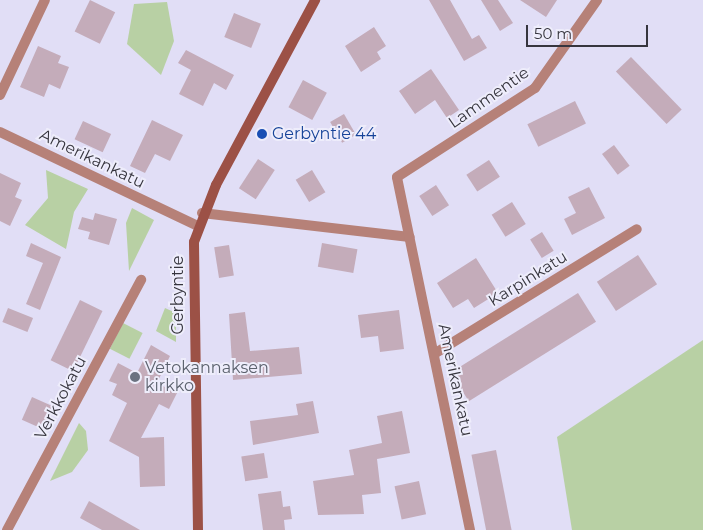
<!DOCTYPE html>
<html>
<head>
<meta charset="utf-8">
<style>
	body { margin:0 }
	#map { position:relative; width:703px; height:530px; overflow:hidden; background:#e1def6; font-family:Montserrat,sans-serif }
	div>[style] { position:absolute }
	.green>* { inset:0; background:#b8d0a4; transform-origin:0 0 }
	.building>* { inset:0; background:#c4acba; transform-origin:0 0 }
	.street>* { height:10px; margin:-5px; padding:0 5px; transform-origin:5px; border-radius:5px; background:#b68178 }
	.secondary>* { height:10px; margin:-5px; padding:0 5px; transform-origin:5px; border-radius:5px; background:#9c5146 }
	.dots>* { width:14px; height:14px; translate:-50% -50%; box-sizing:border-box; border:2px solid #eeedfb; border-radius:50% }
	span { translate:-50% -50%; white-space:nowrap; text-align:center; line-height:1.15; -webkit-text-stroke:4px #eeedfb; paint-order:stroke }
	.street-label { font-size:16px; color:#36353e }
	.transit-label { font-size:16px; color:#164399 }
	.left { translate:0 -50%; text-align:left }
	.worship-label { font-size:16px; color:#5b616d }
	.scale { position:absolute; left:526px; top:25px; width:122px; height:22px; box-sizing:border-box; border:2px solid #36353e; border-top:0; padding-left:6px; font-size:15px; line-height:18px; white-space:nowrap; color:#36353e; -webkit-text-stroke:4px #eeedfb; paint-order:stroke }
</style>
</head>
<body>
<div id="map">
	<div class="green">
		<div style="clip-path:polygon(167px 2px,174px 41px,161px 75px,127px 44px,134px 4px)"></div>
		<div style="clip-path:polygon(46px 170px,88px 189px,74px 212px,66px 249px,25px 225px,48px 198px)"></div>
		<div style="clip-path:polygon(132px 208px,154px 220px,129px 271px,126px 223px)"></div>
		<div style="clip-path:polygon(165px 308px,176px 313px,176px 342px,156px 331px)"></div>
		<div style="left:123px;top:323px;width:22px;height:29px;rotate:27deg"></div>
		<div style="clip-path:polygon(703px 340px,703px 530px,572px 530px,557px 437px)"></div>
		<div style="clip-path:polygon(79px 423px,86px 431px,88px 450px,72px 472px,50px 481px)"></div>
	</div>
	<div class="building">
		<div style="left:90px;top:0;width:28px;height:35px;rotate:26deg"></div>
		<div style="clip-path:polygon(429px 0,450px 0,472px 39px,479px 35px,487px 48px,464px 61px)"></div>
		<div style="clip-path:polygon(481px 0,498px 0,513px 23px,500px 31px)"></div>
		<div style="clip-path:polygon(520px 0,557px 0,546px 17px)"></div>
		<div style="left:234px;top:13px;width:29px;height:26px;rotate:22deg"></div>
		<div style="clip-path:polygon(374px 27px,386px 46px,377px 52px,381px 59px,361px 72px,345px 46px)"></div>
		<div style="clip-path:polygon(38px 46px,61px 56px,58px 63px,69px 67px,60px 89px,49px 84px,44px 97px,20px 87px)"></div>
		<div style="clip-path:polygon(186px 50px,234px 75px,226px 90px,214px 83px,203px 106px,179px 94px,191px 70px,178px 63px)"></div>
		<div style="left:631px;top:57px;width:73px;height:21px;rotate:46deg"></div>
		<div style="clip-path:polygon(431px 69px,459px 110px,447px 118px,435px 100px,415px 114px,399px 91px)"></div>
		<div style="left:303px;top:80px;width:27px;height:31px;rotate:28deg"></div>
		<div style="left:575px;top:101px;width:25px;height:53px;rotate:64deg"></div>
		<div style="left:344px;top:114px;width:24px;height:16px;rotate:60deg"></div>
		<div style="clip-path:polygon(152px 120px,183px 135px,170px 161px,155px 154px,145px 173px,130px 166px)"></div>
		<div style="left:83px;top:121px;width:31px;height:20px;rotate:25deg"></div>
		<div style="left:614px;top:145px;width:26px;height:15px;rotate:53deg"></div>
		<div style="left:258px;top:159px;width:20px;height:35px;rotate:33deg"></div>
		<div style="left:489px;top:160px;width:20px;height:27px;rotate:57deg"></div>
		<div style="left:312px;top:170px;width:26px;height:19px;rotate:59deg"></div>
		<div style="clip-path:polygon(0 173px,21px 183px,15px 197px,22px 200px,10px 226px,0 221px)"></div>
		<div style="left:436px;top:185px;width:24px;height:20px;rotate:57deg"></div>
		<div style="clip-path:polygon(589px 187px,605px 218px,572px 235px,564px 219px,576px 213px,568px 197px)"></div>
		<div style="left:512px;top:202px;width:26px;height:24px;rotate:58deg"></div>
		<div style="clip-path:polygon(95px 213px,117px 219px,109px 245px,88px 239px,90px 232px,78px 229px,82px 217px,93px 220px)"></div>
		<div style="left:542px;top:232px;width:22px;height:14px;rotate:58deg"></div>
		<div style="clip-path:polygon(31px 243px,61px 257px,40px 310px,26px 304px,43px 263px,26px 256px)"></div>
		<div style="left:322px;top:243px;width:36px;height:24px;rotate:10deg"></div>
		<div style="left:229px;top:245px;width:31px;height:15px;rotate:81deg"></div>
		<div style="left:638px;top:255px;width:35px;height:49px;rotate:57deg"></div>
		<div style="clip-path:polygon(476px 258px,498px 293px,474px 308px,468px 299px,453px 308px,437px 283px)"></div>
		<div style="left:578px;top:293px;width:34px;height:150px;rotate:58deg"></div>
		<div style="left:80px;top:300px;width:25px;height:67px;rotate:26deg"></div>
		<div style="left:8px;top:308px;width:27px;height:15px;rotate:22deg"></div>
		<div style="clip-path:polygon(399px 310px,404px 349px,380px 352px,378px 336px,361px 338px,358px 315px)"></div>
		<div style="clip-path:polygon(245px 312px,250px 351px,299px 347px,302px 374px,233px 380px,229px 314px)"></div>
		<div style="clip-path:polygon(151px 345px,170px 356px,157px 383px,177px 393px,169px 409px,159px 404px,141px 438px,164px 437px,165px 486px,140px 487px,139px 457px,109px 441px,127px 403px,112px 395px,117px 384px,109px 381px,118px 363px,137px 373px)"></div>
		<div style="left:32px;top:397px;width:24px;height:25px;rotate:24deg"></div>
		<div style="clip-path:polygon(313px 401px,319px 433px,253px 445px,250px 421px,298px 415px,296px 404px)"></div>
		<div style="clip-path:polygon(402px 411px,410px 453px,377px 459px,381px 493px,362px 495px,364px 514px,318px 515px,313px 481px,354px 475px,349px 450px,382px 443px,377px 416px)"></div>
		<div style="left:496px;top:450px;width:82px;height:25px;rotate:79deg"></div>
		<div style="left:264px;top:453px;width:25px;height:23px;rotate:81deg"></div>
		<div style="left:419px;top:481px;width:34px;height:25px;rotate:78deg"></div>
		<div style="clip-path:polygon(281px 491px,283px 507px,290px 506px,292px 519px,284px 520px,285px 530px,263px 530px,258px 494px)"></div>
		<div style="clip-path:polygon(89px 501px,140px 530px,102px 530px,80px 518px)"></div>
	</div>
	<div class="street">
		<div style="left:0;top:95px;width:105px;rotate:-64.7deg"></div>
		<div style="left:0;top:132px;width:219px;rotate:25.4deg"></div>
		<div style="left:202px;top:213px;width:209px;rotate:6.6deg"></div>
		<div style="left:434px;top:354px;width:238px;rotate:-31.6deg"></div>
		<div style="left:7px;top:530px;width:284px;rotate:-61.8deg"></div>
		<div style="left:470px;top:530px;width:360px;rotate:-101.7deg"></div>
		<div style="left:397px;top:177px;width:164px;rotate:-32.8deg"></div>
		<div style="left:535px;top:88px;width:108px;rotate:-54.8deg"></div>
	</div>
	<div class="secondary">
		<div style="left:198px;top:530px;width:288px;rotate:-90.8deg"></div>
		<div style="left:194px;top:242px;width:61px;rotate:-68.9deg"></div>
		<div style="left:216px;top:185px;width:210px;rotate:-61.8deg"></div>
	</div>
	<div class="dots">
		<div style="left:262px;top:134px;background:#1a4fb4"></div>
		<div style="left:135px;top:377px;background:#6b7280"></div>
	</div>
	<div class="street-label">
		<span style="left:489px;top:98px;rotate:-35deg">Lammentie</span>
		<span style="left:92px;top:159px;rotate:26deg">Amerikankatu</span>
		<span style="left:528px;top:279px;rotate:-32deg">Karpinkatu</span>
		<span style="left:178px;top:295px;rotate:-90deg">Gerbyntie</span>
		<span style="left:455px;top:380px;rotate:78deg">Amerikankatu</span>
		<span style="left:61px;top:398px;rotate:-62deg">Verkkokatu</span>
	</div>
	<div class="transit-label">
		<span class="left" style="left:272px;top:134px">Gerbyntie 44</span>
	</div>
	<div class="worship-label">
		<span class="left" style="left:145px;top:377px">Vetokannaksen<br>kirkko</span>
	</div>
	<div class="scale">50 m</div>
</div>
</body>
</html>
